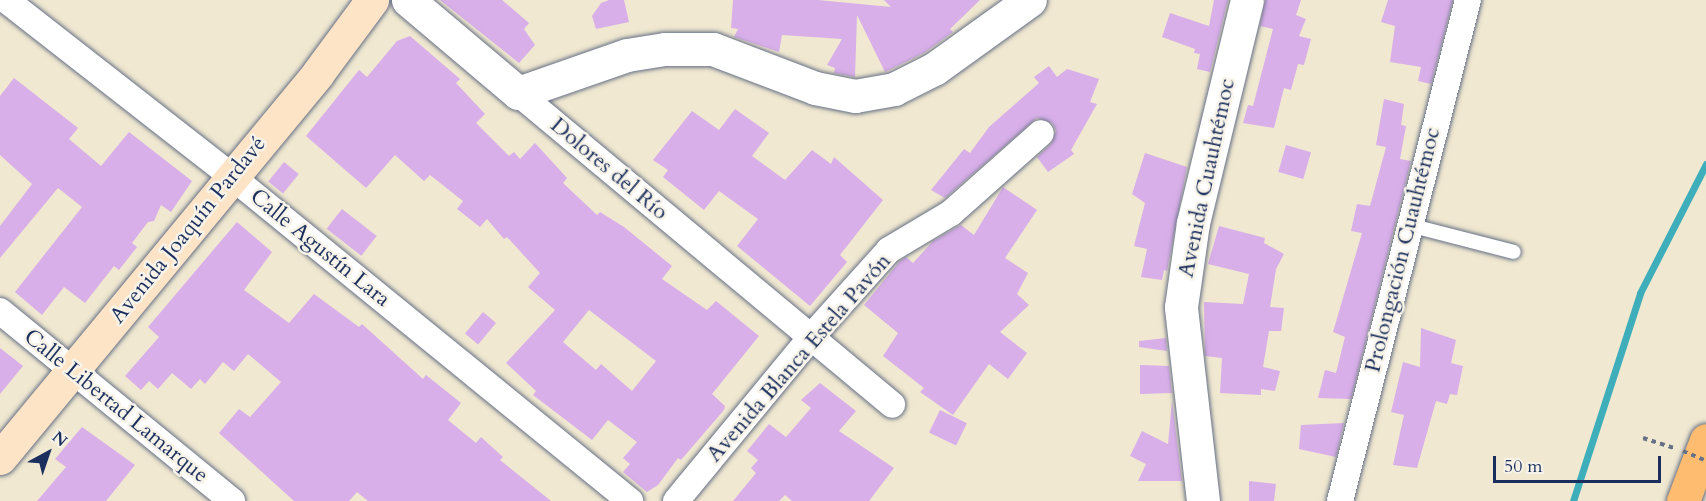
<!DOCTYPE html>
<html>
<head>
<meta charset="utf-8">
<style>
	body { margin:0 }
	#map { position:relative; width:1706px; height:501px; overflow:hidden; background:#f0e8d0; font-family:Cardo,serif }
	div>[style] { position:absolute }
	.stream>* { height:7px; margin:-3.5px; padding:0 3.5px; transform-origin:3.5px; border-radius:3.5px; background:#3eaeba }
	.building>* { inset:0; background:#d9afe9; transform-origin:0 0 }
	.path>* { height:4px; margin-top:-2px; transform-origin:0; background:repeating-linear-gradient(90deg,#667086 0 4.5px,transparent 0 9px) }
	.roads { filter:drop-shadow(0 0 2px #667086) drop-shadow(0 0 2px #667086) }
	.service>* { height:14px; margin:-7px; padding:0 7px; transform-origin:7px; border-radius:7px; background:#fff }
	.minor>* { height:26px; margin:-13px; padding:0 13px; transform-origin:13px; border-radius:13px; background:#fff }
	.tertiary>* { height:33px; margin:-16.5px; padding:0 16.5px; transform-origin:16.5px; border-radius:16.5px; background:#fff }
	.secondary>* { height:33px; margin:-16.5px; padding:0 16.5px; transform-origin:16.5px; border-radius:16.5px; background:#fee4c6 }
	.trunk>* { height:33px; margin:-16.5px; padding:0 16.5px; transform-origin:16.5px; border-radius:16.5px; background:#fdbc70 }
	.path-bridge>* { height:4px; margin-top:-2px; transform-origin:0; background:repeating-linear-gradient(90deg,#667086 0 4.5px,transparent 0 9px) }
	span { translate:-50% -50%; white-space:nowrap; text-align:center; line-height:1.15; -webkit-text-stroke:5px #f7f3e8; paint-order:stroke }
	.street-label { font-size:22px; color:#1b2f5e }
	.north { position:absolute; left:18px; top:423px; width:60px; height:60px; -webkit-text-stroke:4px #f7f3e8; paint-order:stroke; rotate:40deg; font-size:16px; font-weight:700; line-height:24px; text-align:center; color:#1b2f5e }
	.north::after { content:''; display:block; margin:auto; width:21px; height:27px; background:#1b2f5e; clip-path:polygon(50% 0,100% 100%,50% 72%,0 100%) }
	.scale { position:absolute; left:1493px; top:456px; width:168px; height:27px; box-sizing:border-box; border:3px solid #1b2f5e; border-top:0; padding-left:8px; font-size:18px; line-height:21px; white-space:nowrap; color:#1b2f5e; -webkit-text-stroke:4px #f7f3e8; paint-order:stroke }
</style>
</head>
<body>
<div id="map">
	<div class="stream">
		<div style="left:1573px;top:501px;width:219px;rotate:-72.1deg"></div>
		<div style="left:1640px;top:293px;width:145px;rotate:-62.9deg"></div>
	</div>
	<div class="building">
		<div style="clip-path:polygon(440px 0,502px 0,529px 23px,524px 29px,535px 45px,519px 63px)"></div>
		<div style="clip-path:polygon(609px 0,624px 0,629px 22px,596px 29px,592px 16px,601px 3px)"></div>
		<div style="clip-path:polygon(733px 0,818px 0,891px 7px,884px 0,980px 0,950px 29px,953px 32px,924px 53px,885px 72px,857px 15px,855px 77px,834px 73px,835px 68px,827px 65px,842px 39px,782px 35px,779px 52px,734px 37px,738px 29px,731px 28px)"></div>
		<div style="clip-path:polygon(1214px 0,1228px 0,1210px 72px,1197px 69px,1200px 54px,1194px 53px,1195px 49px,1162px 37px,1170px 13px,1209px 26px)"></div>
		<div style="clip-path:polygon(1265px 0,1301px 0,1296px 15px,1306px 19px,1299px 36px,1311px 39px,1304px 65px,1298px 64px,1291px 90px,1284px 88px,1274px 128px,1243px 123px,1248px 105px,1253px 106px,1273px 29px,1260px 26px)"></div>
		<div style="clip-path:polygon(1388px 0,1453px 0,1431px 84px,1418px 81px,1421px 67px,1390px 62px,1395px 26px,1381px 22px)"></div>
		<div style="clip-path:polygon(evenodd,410px 36px,460px 79px,456px 83px,485px 114px,476px 123px,509px 156px,514px 152px,520px 159px,535px 143px,567px 178px,563px 183px,597px 215px,600px 212px,624px 227px,672px 266px,662px 279px,707px 310px,716px 301px,759px 336px,712px 394px,725px 406px,724px 410px,681px 460px,678px 458px,658px 485px,647px 492px,623px 472px,630px 464px,623px 458px,637px 442px,608px 420px,592px 440px,533px 395px,536px 391px,506px 363px,555px 310px,528px 287px,540px 273px,507px 237px,504px 239px,487px 219px,480px 227px,457px 209px,463px 201px,430px 175px,424px 181px,395px 155px,366px 188px,306px 136px,359px 70px,367px 77px,397px 41px,410px 36px,589px 310px,656px 361px,632px 391px,601px 364px,596px 370px,563px 342px,589px 310px)"></div>
		<div style="clip-path:polygon(1049px 66px,1057px 77px,1067px 69px,1099px 79px,1090px 102px,1097px 104px,1071px 150px,1074px 154px,1048px 172px,1037px 157px,1051px 144px,1056px 131px,1052px 123px,1037px 118px,945px 198px,931px 190px,964px 149px,970px 153px,989px 127px,1039px 83px,1034px 77px)"></div>
		<div style="clip-path:polygon(14px 78px,78px 128px,69px 139px,101px 166px,129px 132px,192px 181px,171px 212px,161px 205px,154px 221px,148px 222px,132px 243px,137px 247px,119px 270px,114px 266px,85px 303px,64px 287px,42px 315px,15px 292px,82px 207px,58px 188px,0 258px,0 226px,32px 184px,0 155px,0 96px)"></div>
		<div style="clip-path:polygon(1384px 99px,1404px 104px,1401px 125px,1406px 126px,1400px 159px,1411px 161px,1351px 399px,1318px 398px,1325px 370px,1336px 373px,1345px 337px,1333px 332px,1362px 233px,1351px 231px,1357px 204px,1370px 206px,1386px 147px,1376px 145px)"></div>
		<div style="clip-path:polygon(735px 109px,769px 133px,752px 156px,785px 180px,812px 150px,831px 164px,834px 157px,883px 200px,840px 255px,847px 262px,810px 306px,737px 246px,758px 219px,719px 191px,704px 210px,663px 177px,668px 170px,653px 160px,692px 111px,719px 130px)"></div>
		<div style="left:1286px;top:145px;width:26px;height:28px;rotate:16deg"></div>
		<div style="clip-path:polygon(1145px 153px,1187px 167px,1167px 271px,1164px 270px,1162px 280px,1141px 277px,1147px 249px,1134px 246px,1145px 203px,1132px 194px)"></div>
		<div style="left:284px;top:162px;width:19px;height:25px;rotate:39deg"></div>
		<div style="clip-path:polygon(1003px 187px,1037px 210px,1005px 258px,1028px 273px,1017px 294px,1029px 305px,1000px 332px,1027px 353px,1008px 379px,989px 364px,953px 415px,920px 392px,924px 388px,883px 356px,898px 333px,864px 305px,899px 262px,906px 257px,913px 263px,933px 241px,961px 225px,974px 235px)"></div>
		<div style="left:342px;top:209px;width:44px;height:25px;rotate:38deg"></div>
		<div style="clip-path:polygon(237px 222px,272px 252px,244px 290px,289px 323px,314px 294px,359px 327px,362px 324px,423px 379px,426px 375px,461px 403px,448px 420px,476px 443px,481px 437px,503px 457px,500px 460px,551px 501px,368px 501px,357px 492px,349px 501px,294px 501px,219px 433px,239px 409px,250px 417px,281px 382px,248px 354px,234px 371px,223px 362px,205px 384px,200px 379px,191px 389px,172px 373px,158px 389px,149px 381px,141px 390px,125px 376px,159px 337px,148px 327px)"></div>
		<div style="clip-path:polygon(1219px 226px,1265px 238px,1264px 243px,1284px 254px,1276px 269px,1270px 307px,1284px 308px,1281px 331px,1269px 331px,1263px 367px,1280px 371px,1275px 391px,1261px 389px,1261px 395px,1220px 393px,1222px 358px,1205px 356px,1204px 302px,1243px 304px,1249px 274px,1208px 264px)"></div>
		<div style="left:483px;top:312px;width:17px;height:28px;rotate:40deg"></div>
		<div style="clip-path:polygon(1421px 328px,1456px 340px,1451px 363px,1463px 366px,1457px 395px,1450px 394px,1447px 404px,1436px 401px,1417px 468px,1393px 465px,1404px 415px,1391px 412px,1403px 362px,1420px 367px)"></div>
		<div style="clip-path:polygon(1166px 338px,1167px 351px,1139px 347px,1139px 341px)"></div>
		<div style="clip-path:polygon(0 348px,23px 366px,0 394px)"></div>
		<div style="clip-path:polygon(1140px 365px,1169px 366px,1172px 393px,1140px 394px)"></div>
		<div style="clip-path:polygon(820px 383px,856px 411px,839px 431px,894px 468px,869px 501px,792px 501px,785px 495px,779px 501px,733px 501px,756px 473px,751px 468px,758px 460px,747px 451px,769px 424px,786px 437px,811px 408px,801px 400px)"></div>
		<div style="clip-path:polygon(1172px 401px,1182px 481px,1138px 481px,1146px 464px,1130px 456px,1142px 431px,1168px 444px)"></div>
		<div style="left:940px;top:410px;width:30px;height:25px;rotate:26deg"></div>
		<div style="clip-path:polygon(1344px 423px,1336px 457px,1299px 449px,1301px 425px)"></div>
		<div style="clip-path:polygon(82px 427px,135px 465px,106px 501px,37px 501px,66px 467px,55px 459px)"></div>
		<div style="clip-path:polygon(1249px 481px,1276px 484px,1274px 501px,1249px 501px)"></div>
	</div>
	<div class="path">
		<div style="left:1643px;top:438px;width:33px;rotate:18deg"></div>
	</div>
	<div class="roads">
		<div class="service">
			<div style="left:1409px;top:225px;width:108px;rotate:14.4deg"></div>
		</div>
		<div class="minor">
			<div style="left:6px;top:0;width:286px;rotate:38deg"></div>
			<div style="left:231px;top:176px;width:515px;rotate:39.16deg"></div>
			<div style="left:518px;top:93px;width:487px;rotate:39.8deg"></div>
			<div style="left:0;top:311px;width:300px;rotate:39.3deg"></div>
			<div style="left:676px;top:501px;width:212px;rotate:-50.5deg"></div>
			<div style="left:811px;top:337px;width:117px;rotate:-48.1deg"></div>
			<div style="left:889px;top:250px;width:72px;rotate:-30.8deg"></div>
			<div style="left:951px;top:213px;width:120px;rotate:-41.6deg"></div>
			<div style="left:1340px;top:501px;width:517px;rotate:-75.67deg"></div>
		</div>
		<div class="tertiary">
			<div style="left:408px;top:0;width:144px;rotate:40.2deg"></div>
			<div style="left:518px;top:93px;width:115px;rotate:-19.2deg"></div>
			<div style="left:627px;top:55px;width:38px;rotate:-9deg"></div>
			<div style="left:665px;top:49px;width:48px"></div>
			<div style="left:713px;top:49px;width:109px;rotate:20.9deg"></div>
			<div style="left:815px;top:88px;width:41px;rotate:11.3deg"></div>
			<div style="left:855px;top:96px;width:40px;rotate:-10deg"></div>
			<div style="left:894px;top:89px;width:45px;rotate:-26.6deg"></div>
			<div style="left:934px;top:69px;width:118px;rotate:-35.7deg"></div>
			<div style="left:1203px;top:501px;width:195px;rotate:-96.5deg"></div>
			<div style="left:1181px;top:307px;width:85px;rotate:-81.9deg"></div>
			<div style="left:1193px;top:223px;width:229px;rotate:-76.4deg"></div>
		</div>
		<div class="secondary">
			<div style="left:0;top:458px;width:499px;rotate:-50.4deg"></div>
			<div style="left:318px;top:73px;width:91px;rotate:-53.5deg"></div>
		</div>
		<div class="trunk">
			<div style="left:1683px;top:501px;width:65px;rotate:-69.3deg"></div>
		</div>
	</div>
	<div class="path-bridge">
		<div style="left:1683px;top:451px;width:25px;rotate:23deg"></div>
	</div>
	<div class="street-label">
		<span style="left:609px;top:169px;rotate:40deg">Dolores del Río</span>
		<span style="left:1207px;top:178px;rotate:-78deg">Avenida Cuauhtémoc</span>
		<span style="left:188px;top:230px;rotate:-51deg">Avenida Joaquín Pardavé</span>
		<span style="left:320px;top:248px;rotate:39deg">Calle Agustín Lara</span>
		<span style="left:1403px;top:250px;rotate:-76deg">Prolongación Cuauhtémoc</span>
		<span style="left:799px;top:358px;rotate:-49deg">Avenida Blanca Estela Pavón</span>
		<span style="left:116px;top:406px;rotate:39deg">Calle Libertad Lamarque</span>
	</div>
	<div class="north">N</div>
	<div class="scale">50 m</div>
</div>
</body>
</html>
